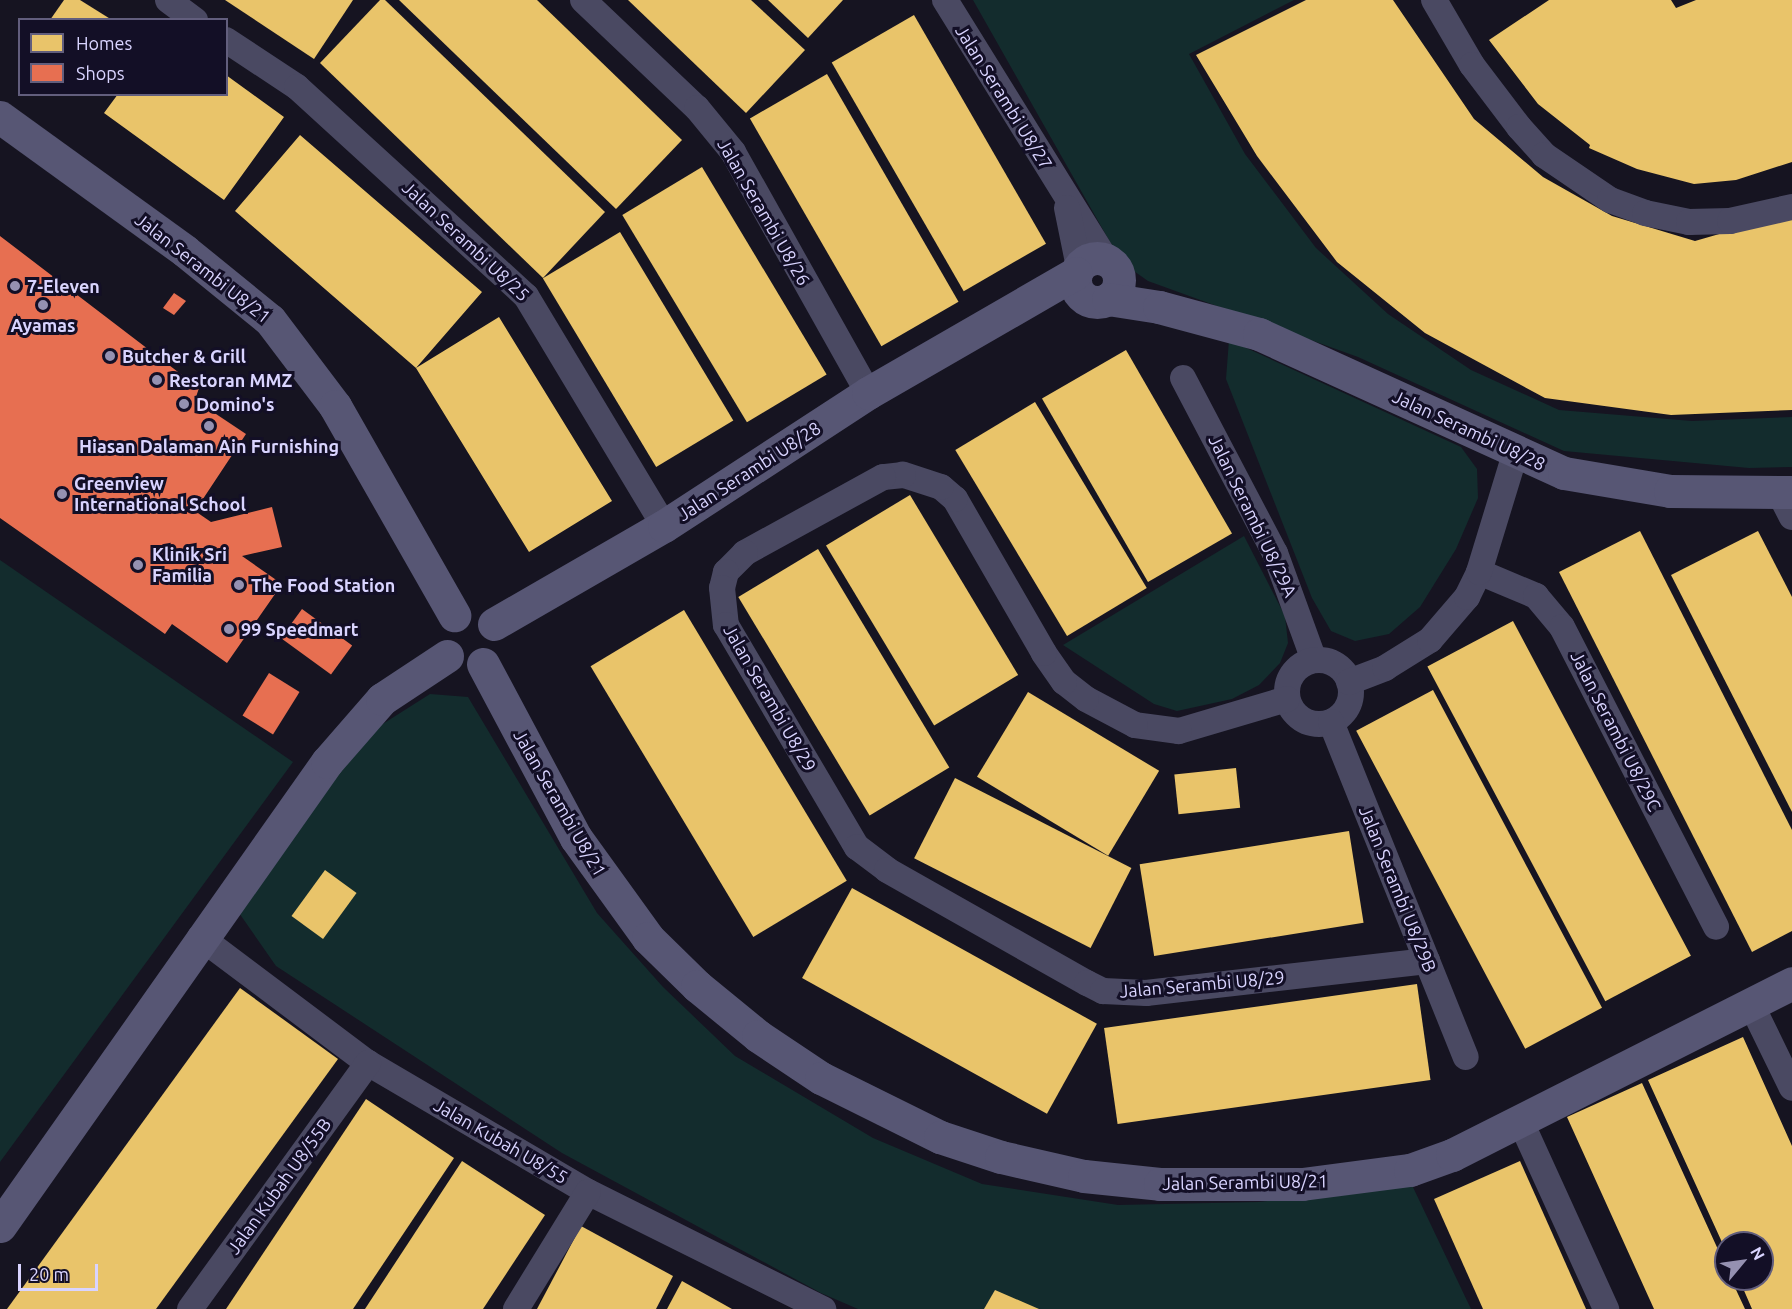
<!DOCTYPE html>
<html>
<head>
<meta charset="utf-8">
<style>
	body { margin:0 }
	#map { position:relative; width:1792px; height:1309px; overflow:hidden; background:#161421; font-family:Ubuntu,sans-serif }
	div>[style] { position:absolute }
	.green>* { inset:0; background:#132c2d }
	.homes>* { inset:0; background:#e9c46a; transform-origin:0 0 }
	.shops>* { inset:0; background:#e76f51; transform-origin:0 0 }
	.street>* { height:26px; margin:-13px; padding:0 13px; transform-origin:13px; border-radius:13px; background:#4a4962 }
	.street>.ring { margin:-13px; padding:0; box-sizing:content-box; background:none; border:26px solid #4a4962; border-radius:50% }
	.secondary>* { height:33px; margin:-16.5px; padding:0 16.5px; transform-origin:16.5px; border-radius:16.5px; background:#575674 }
	.secondary>.ring { margin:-16.5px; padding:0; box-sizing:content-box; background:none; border:33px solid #575674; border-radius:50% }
	.dots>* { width:16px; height:16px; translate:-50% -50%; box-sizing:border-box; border:3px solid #130f26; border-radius:50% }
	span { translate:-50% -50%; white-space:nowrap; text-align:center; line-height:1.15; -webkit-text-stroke:6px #130f26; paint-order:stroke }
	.street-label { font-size:18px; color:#d9d4ff }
	.poi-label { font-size:18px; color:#d9d4ff; font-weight:700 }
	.left { translate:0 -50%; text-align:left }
	.legend { position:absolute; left:18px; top:18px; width:210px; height:78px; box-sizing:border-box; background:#130f26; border:2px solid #625e7d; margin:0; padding:8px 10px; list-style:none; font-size:18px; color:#d9d4ff }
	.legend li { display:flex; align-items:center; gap:12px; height:30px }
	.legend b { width:30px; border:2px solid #625e7d }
	.north { position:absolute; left:1714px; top:1231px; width:60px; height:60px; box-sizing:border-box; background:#130f26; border:2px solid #625e7d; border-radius:50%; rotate:61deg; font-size:16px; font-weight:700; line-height:24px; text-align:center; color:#d9d4ff }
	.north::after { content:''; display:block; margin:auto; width:21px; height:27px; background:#9591b1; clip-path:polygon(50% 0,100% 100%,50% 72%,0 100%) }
	.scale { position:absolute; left:18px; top:1264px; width:80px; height:27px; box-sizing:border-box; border:3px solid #d9d4ff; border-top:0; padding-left:8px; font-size:18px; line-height:21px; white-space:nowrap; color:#d9d4ff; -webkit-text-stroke:4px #130f26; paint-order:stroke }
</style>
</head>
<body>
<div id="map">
	<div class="green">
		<div style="clip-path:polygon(973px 0,1294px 0,1189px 54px,1245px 154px,1316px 248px,1388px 314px,1471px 370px,1559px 410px,1692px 421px,1792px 417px,1792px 467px,1749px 468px,1564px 451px,1358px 357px,1148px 281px,1131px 269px,1110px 242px)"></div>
		<div style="clip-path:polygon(1229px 340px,1461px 447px,1477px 469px,1478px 498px,1456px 549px,1420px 607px,1389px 634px,1355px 641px,1331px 631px,1312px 598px,1226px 379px)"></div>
		<div style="clip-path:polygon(1244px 536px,1285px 616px,1288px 643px,1280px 663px,1259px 685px,1232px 699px,1177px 711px,1154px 704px,1063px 645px)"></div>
		<div style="clip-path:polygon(0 560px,293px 762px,0 1162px)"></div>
		<div style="clip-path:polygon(430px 694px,468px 697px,597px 913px,663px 987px,735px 1056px,873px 1138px,982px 1184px,1118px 1205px,1259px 1202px,1411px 1183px,1471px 1309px,858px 1309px,821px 1293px,562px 1153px,276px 966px,237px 910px,356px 741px)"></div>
	</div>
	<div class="homes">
		<div style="clip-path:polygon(64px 0,80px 0,112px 20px,50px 20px)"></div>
		<div style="clip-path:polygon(225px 0,353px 0,314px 59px)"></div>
		<div style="clip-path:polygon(380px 0,385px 0,605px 212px,543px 278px,320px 63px)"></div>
		<div style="clip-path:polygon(399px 0,537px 0,682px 140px,616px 209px)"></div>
		<div style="clip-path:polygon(628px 0,751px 0,805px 50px,746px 113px)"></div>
		<div style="clip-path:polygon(768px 0,843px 0,808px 38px)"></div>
		<div style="clip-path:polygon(1306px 0,1393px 0,1474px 119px,1543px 177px,1612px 216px,1695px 241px,1792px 213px,1792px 410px,1671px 415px,1545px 398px,1425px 333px,1337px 262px,1257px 156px,1196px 55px)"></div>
		<div style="clip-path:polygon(1549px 0,1671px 0,1676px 8px,1696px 0,1792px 0,1792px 162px,1736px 180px,1694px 184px,1637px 169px,1589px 148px,1590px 145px,1538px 104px,1489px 40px)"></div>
		<div style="left:914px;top:15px;width:264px;height:95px;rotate:60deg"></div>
		<div style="left:827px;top:74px;width:263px;height:89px;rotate:60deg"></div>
		<div style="clip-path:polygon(226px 75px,284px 117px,224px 200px,104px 113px,118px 94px,226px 94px)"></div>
		<div style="clip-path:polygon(300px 135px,482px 292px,416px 368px,499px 317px,612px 501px,529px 552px,416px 368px,235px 211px)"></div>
		<div style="left:702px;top:167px;width:242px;height:93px;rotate:59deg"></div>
		<div style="left:620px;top:232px;width:220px;height:90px;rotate:59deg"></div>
		<div style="left:1126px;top:350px;width:212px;height:97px;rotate:60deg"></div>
		<div style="left:1035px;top:402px;width:217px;height:93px;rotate:59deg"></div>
		<div style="left:910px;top:495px;width:210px;height:98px;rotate:59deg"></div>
		<div style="clip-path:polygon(1640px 531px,1792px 830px,1792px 931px,1752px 952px,1559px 572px)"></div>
		<div style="clip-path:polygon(1758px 531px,1792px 597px,1792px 812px,1671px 575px)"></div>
		<div style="left:818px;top:549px;width:255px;height:93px;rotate:59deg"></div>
		<div style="left:684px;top:610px;width:316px;height:109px;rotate:59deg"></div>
		<div style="left:1513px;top:621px;width:379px;height:97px;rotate:62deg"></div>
		<div style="left:1433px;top:690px;width:360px;height:87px;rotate:62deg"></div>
		<div style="left:1028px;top:692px;width:153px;height:99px;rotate:31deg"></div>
		<div style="left:1236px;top:768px;width:40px;height:62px;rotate:84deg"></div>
		<div style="left:955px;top:778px;width:198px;height:90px;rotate:27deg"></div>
		<div style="left:1349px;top:831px;width:93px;height:212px;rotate:81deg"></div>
		<div style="left:325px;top:870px;width:39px;height:57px;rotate:36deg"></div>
		<div style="left:852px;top:888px;width:280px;height:103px;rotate:29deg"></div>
		<div style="left:1417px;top:984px;width:97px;height:316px;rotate:82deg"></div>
		<div style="clip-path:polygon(240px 988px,338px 1059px,156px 1309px,7px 1309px)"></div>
		<div style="clip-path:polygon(1743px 1037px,1792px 1146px,1792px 1309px,1752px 1309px,1739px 1279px,1762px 1279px,1762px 1243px,1726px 1243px,1726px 1251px,1648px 1080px)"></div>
		<div style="clip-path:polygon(1642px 1083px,1726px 1267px,1726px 1279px,1731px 1279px,1745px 1309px,1654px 1309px,1567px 1117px)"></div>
		<div style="clip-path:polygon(366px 1099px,454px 1158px,353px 1309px,226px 1309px)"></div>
		<div style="clip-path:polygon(462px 1161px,545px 1215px,483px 1309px,365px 1309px)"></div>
		<div style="clip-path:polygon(1520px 1161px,1586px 1309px,1483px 1309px,1434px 1199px)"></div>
		<div style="clip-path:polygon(581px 1226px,673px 1276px,656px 1309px,537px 1309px)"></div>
		<div style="clip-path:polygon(682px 1281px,732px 1309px,667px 1309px)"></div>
		<div style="clip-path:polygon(995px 1290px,1039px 1309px,984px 1309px)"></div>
	</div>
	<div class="shops">
		<div style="clip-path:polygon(0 236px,199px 388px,195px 400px,246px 434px,195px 511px,211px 522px,272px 507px,282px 547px,242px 556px,282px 584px,227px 663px,172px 624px,165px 634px,0 518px)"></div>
		<div style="clip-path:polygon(174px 293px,186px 301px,174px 315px,163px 308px)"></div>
		<div style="left:302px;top:609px;width:62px;height:36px;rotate:36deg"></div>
		<div style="left:269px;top:673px;width:36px;height:50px;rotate:32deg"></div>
	</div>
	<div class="street">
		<div style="left:168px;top:0;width:34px;rotate:37deg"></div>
		<div style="left:583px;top:0;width:157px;rotate:43.5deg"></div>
		<div style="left:697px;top:108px;width:57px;rotate:50.7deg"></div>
		<div style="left:733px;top:152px;width:276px;rotate:60.7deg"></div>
		<div style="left:945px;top:0;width:306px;rotate:58.2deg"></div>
		<div style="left:1434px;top:0;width:75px;rotate:59.7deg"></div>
		<div style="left:1472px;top:65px;width:78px;rotate:52.8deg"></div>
		<div style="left:1519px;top:127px;width:38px;rotate:48deg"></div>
		<div style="left:1544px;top:155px;width:80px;rotate:34.3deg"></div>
		<div style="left:1610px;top:200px;width:37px;rotate:20deg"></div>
		<div style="left:1645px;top:213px;width:45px;rotate:11.6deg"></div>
		<div style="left:1689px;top:222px;width:41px;rotate:-1.4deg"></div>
		<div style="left:1730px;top:221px;width:64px;rotate:-12.7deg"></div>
		<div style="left:226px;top:40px;width:85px;rotate:33.5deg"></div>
		<div style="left:297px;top:87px;width:310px;rotate:42.4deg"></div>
		<div style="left:526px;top:296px;width:268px;rotate:59deg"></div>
		<div style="left:1067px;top:208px;width:60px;rotate:78.5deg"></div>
		<div style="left:1183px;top:378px;width:198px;rotate:62.3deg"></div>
		<div style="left:1275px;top:553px;width:114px;rotate:70deg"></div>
		<div style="left:1779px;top:492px;width:28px;rotate:63deg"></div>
		<div style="left:1479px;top:572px;width:62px;rotate:22.8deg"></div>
		<div style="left:1536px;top:596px;width:40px;rotate:50deg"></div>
		<div style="left:1562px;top:627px;width:337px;rotate:62.8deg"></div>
		<div class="ring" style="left:1287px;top:660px;width:38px;height:38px"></div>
		<div style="left:1349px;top:682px;width:39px;rotate:-21deg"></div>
		<div style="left:1385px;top:668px;width:53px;rotate:-31.9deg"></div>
		<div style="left:1430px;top:640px;width:57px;rotate:-49.3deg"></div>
		<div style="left:1467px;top:597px;width:28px;rotate:-64deg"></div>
		<div style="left:1479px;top:572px;width:127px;rotate:-73deg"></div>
		<div style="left:1287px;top:699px;width:113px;rotate:163.5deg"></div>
		<div style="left:1179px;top:731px;width:44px;rotate:-172.2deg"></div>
		<div style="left:1135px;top:725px;width:55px;rotate:-152deg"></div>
		<div style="left:1086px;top:699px;width:28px;rotate:-142deg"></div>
		<div style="left:1064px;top:682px;width:35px;rotate:-125deg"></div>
		<div style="left:1044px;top:653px;width:178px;rotate:-120deg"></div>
		<div style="left:955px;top:499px;width:18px;rotate:-139deg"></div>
		<div style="left:941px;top:487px;width:40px;rotate:-162deg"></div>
		<div style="left:903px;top:475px;width:20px;rotate:174deg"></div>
		<div style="left:883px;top:477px;width:158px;rotate:151.2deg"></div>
		<div style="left:745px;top:553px;width:27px;rotate:135deg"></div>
		<div style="left:726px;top:572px;width:16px;rotate:104deg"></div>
		<div style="left:722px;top:588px;width:37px;rotate:84deg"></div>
		<div style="left:726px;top:625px;width:258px;rotate:59.5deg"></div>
		<div style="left:857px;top:847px;width:38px;rotate:37deg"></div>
		<div style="left:887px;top:870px;width:230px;rotate:29.5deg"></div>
		<div style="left:1087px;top:983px;width:18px;rotate:27deg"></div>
		<div style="left:1103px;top:991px;width:43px;rotate:2.7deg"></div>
		<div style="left:1146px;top:993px;width:283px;rotate:-6.5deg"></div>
		<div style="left:1331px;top:722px;width:361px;rotate:68.1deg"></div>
		<div style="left:200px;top:937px;width:210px;rotate:36.9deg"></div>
		<div style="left:368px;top:1063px;width:255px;rotate:30.4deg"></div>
		<div style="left:588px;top:1192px;width:263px;rotate:26.5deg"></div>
		<div style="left:1751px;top:1004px;width:93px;rotate:64deg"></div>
		<div style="left:1520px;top:1120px;width:208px;rotate:65.5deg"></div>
		<div style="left:190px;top:1309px;width:304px;rotate:-54.1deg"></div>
		<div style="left:516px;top:1309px;width:137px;rotate:-58.4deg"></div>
	</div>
	<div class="secondary">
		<div style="left:0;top:117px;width:228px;rotate:35.9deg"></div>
		<div style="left:185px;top:251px;width:109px;rotate:39.1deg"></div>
		<div style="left:270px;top:320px;width:108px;rotate:52.9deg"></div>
		<div style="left:335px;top:406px;width:241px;rotate:60.3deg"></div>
		<div class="ring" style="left:1075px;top:258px;width:11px;height:11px"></div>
		<div style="left:1108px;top:299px;width:52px;rotate:8.9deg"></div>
		<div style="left:1159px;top:307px;width:104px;rotate:15.1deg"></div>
		<div style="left:1259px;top:334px;width:335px;rotate:24.5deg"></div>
		<div style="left:1564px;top:473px;width:108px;rotate:9.6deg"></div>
		<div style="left:1670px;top:491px;width:122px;rotate:0.5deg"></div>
		<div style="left:494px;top:624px;width:196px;rotate:-30deg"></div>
		<div style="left:664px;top:526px;width:244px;rotate:-33.1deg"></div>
		<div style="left:868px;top:393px;width:240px;rotate:-30deg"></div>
		<div style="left:483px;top:664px;width:197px;rotate:61.9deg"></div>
		<div style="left:576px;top:838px;width:123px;rotate:54.2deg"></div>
		<div style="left:648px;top:938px;width:69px;rotate:44.4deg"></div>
		<div style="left:697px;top:986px;width:79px;rotate:39.3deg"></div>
		<div style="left:758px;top:1036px;width:76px;rotate:33.7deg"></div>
		<div style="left:821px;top:1078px;width:133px;rotate:26.4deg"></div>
		<div style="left:940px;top:1137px;width:64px;rotate:18.2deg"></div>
		<div style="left:1001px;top:1157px;width:85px;rotate:12.9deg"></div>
		<div style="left:1084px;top:1176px;width:76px;rotate:6deg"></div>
		<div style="left:1160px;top:1184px;width:142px"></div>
		<div style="left:1302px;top:1184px;width:109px;rotate:-7.4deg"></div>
		<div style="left:1410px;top:1170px;width:45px;rotate:-19.7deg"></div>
		<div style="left:1452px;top:1155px;width:381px;rotate:-26.8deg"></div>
		<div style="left:0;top:1226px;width:568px;rotate:-54.83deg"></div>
		<div style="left:327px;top:762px;width:84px;rotate:-48.9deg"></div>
		<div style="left:382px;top:699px;width:78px;rotate:-33.5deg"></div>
	</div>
	<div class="dots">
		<div style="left:15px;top:286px;background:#9591b1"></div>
		<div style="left:43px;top:305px;background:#9591b1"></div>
		<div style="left:110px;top:356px;background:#9591b1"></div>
		<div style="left:157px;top:380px;background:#9591b1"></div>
		<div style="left:184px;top:404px;background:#9591b1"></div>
		<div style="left:209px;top:426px;background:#9591b1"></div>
		<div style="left:62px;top:494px;background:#9591b1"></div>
		<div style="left:138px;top:565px;background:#9591b1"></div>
		<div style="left:239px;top:585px;background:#9591b1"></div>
		<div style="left:229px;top:629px;background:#9591b1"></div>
	</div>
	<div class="street-label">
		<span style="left:1004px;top:97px;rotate:58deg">Jalan Serambi U8/27</span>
		<span style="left:764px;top:212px;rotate:60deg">Jalan Serambi U8/26</span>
		<span style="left:466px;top:241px;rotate:43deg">Jalan Serambi U8/25</span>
		<span style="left:203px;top:268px;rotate:38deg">Jalan Serambi U8/21</span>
		<span style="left:1469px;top:430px;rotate:25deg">Jalan Serambi U8/28</span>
		<span style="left:749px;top:471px;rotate:-33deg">Jalan Serambi U8/28</span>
		<span style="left:1253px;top:516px;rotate:64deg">Jalan Serambi U8/29A</span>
		<span style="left:770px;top:698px;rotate:60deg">Jalan Serambi U8/29</span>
		<span style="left:1616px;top:731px;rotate:63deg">Jalan Serambi U8/29C</span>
		<span style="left:560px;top:803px;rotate:60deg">Jalan Serambi U8/21</span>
		<span style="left:1398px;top:889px;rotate:68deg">Jalan Serambi U8/29B</span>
		<span style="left:1202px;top:984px;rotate:-5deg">Jalan Serambi U8/29</span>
		<span style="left:501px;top:1141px;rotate:30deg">Jalan Kubah U8/55</span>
		<span style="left:1245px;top:1182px;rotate:-1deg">Jalan Serambi U8/21</span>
		<span style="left:279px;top:1186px;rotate:-54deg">Jalan Kubah U8/55B</span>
	</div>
	<div class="poi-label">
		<span class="left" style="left:27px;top:286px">7-Eleven</span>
		<span style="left:43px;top:325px">Ayamas</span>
		<span class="left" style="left:122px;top:356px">Butcher &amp; Grill</span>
		<span class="left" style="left:169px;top:380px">Restoran MMZ</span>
		<span class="left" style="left:196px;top:404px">Domino's</span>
		<span style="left:209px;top:446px">Hiasan Dalaman Ain Furnishing</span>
		<span class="left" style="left:74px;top:494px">Greenview<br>International School</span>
		<span class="left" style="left:152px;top:565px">Klinik Sri<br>Familia</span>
		<span class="left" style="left:251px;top:585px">The Food Station</span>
		<span class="left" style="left:241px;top:629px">99 Speedmart</span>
	</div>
	<ul class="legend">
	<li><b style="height:16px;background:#e9c46a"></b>Homes</li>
	<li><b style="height:16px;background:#e76f51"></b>Shops</li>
	</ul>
	<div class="north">N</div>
	<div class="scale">20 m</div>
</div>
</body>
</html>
